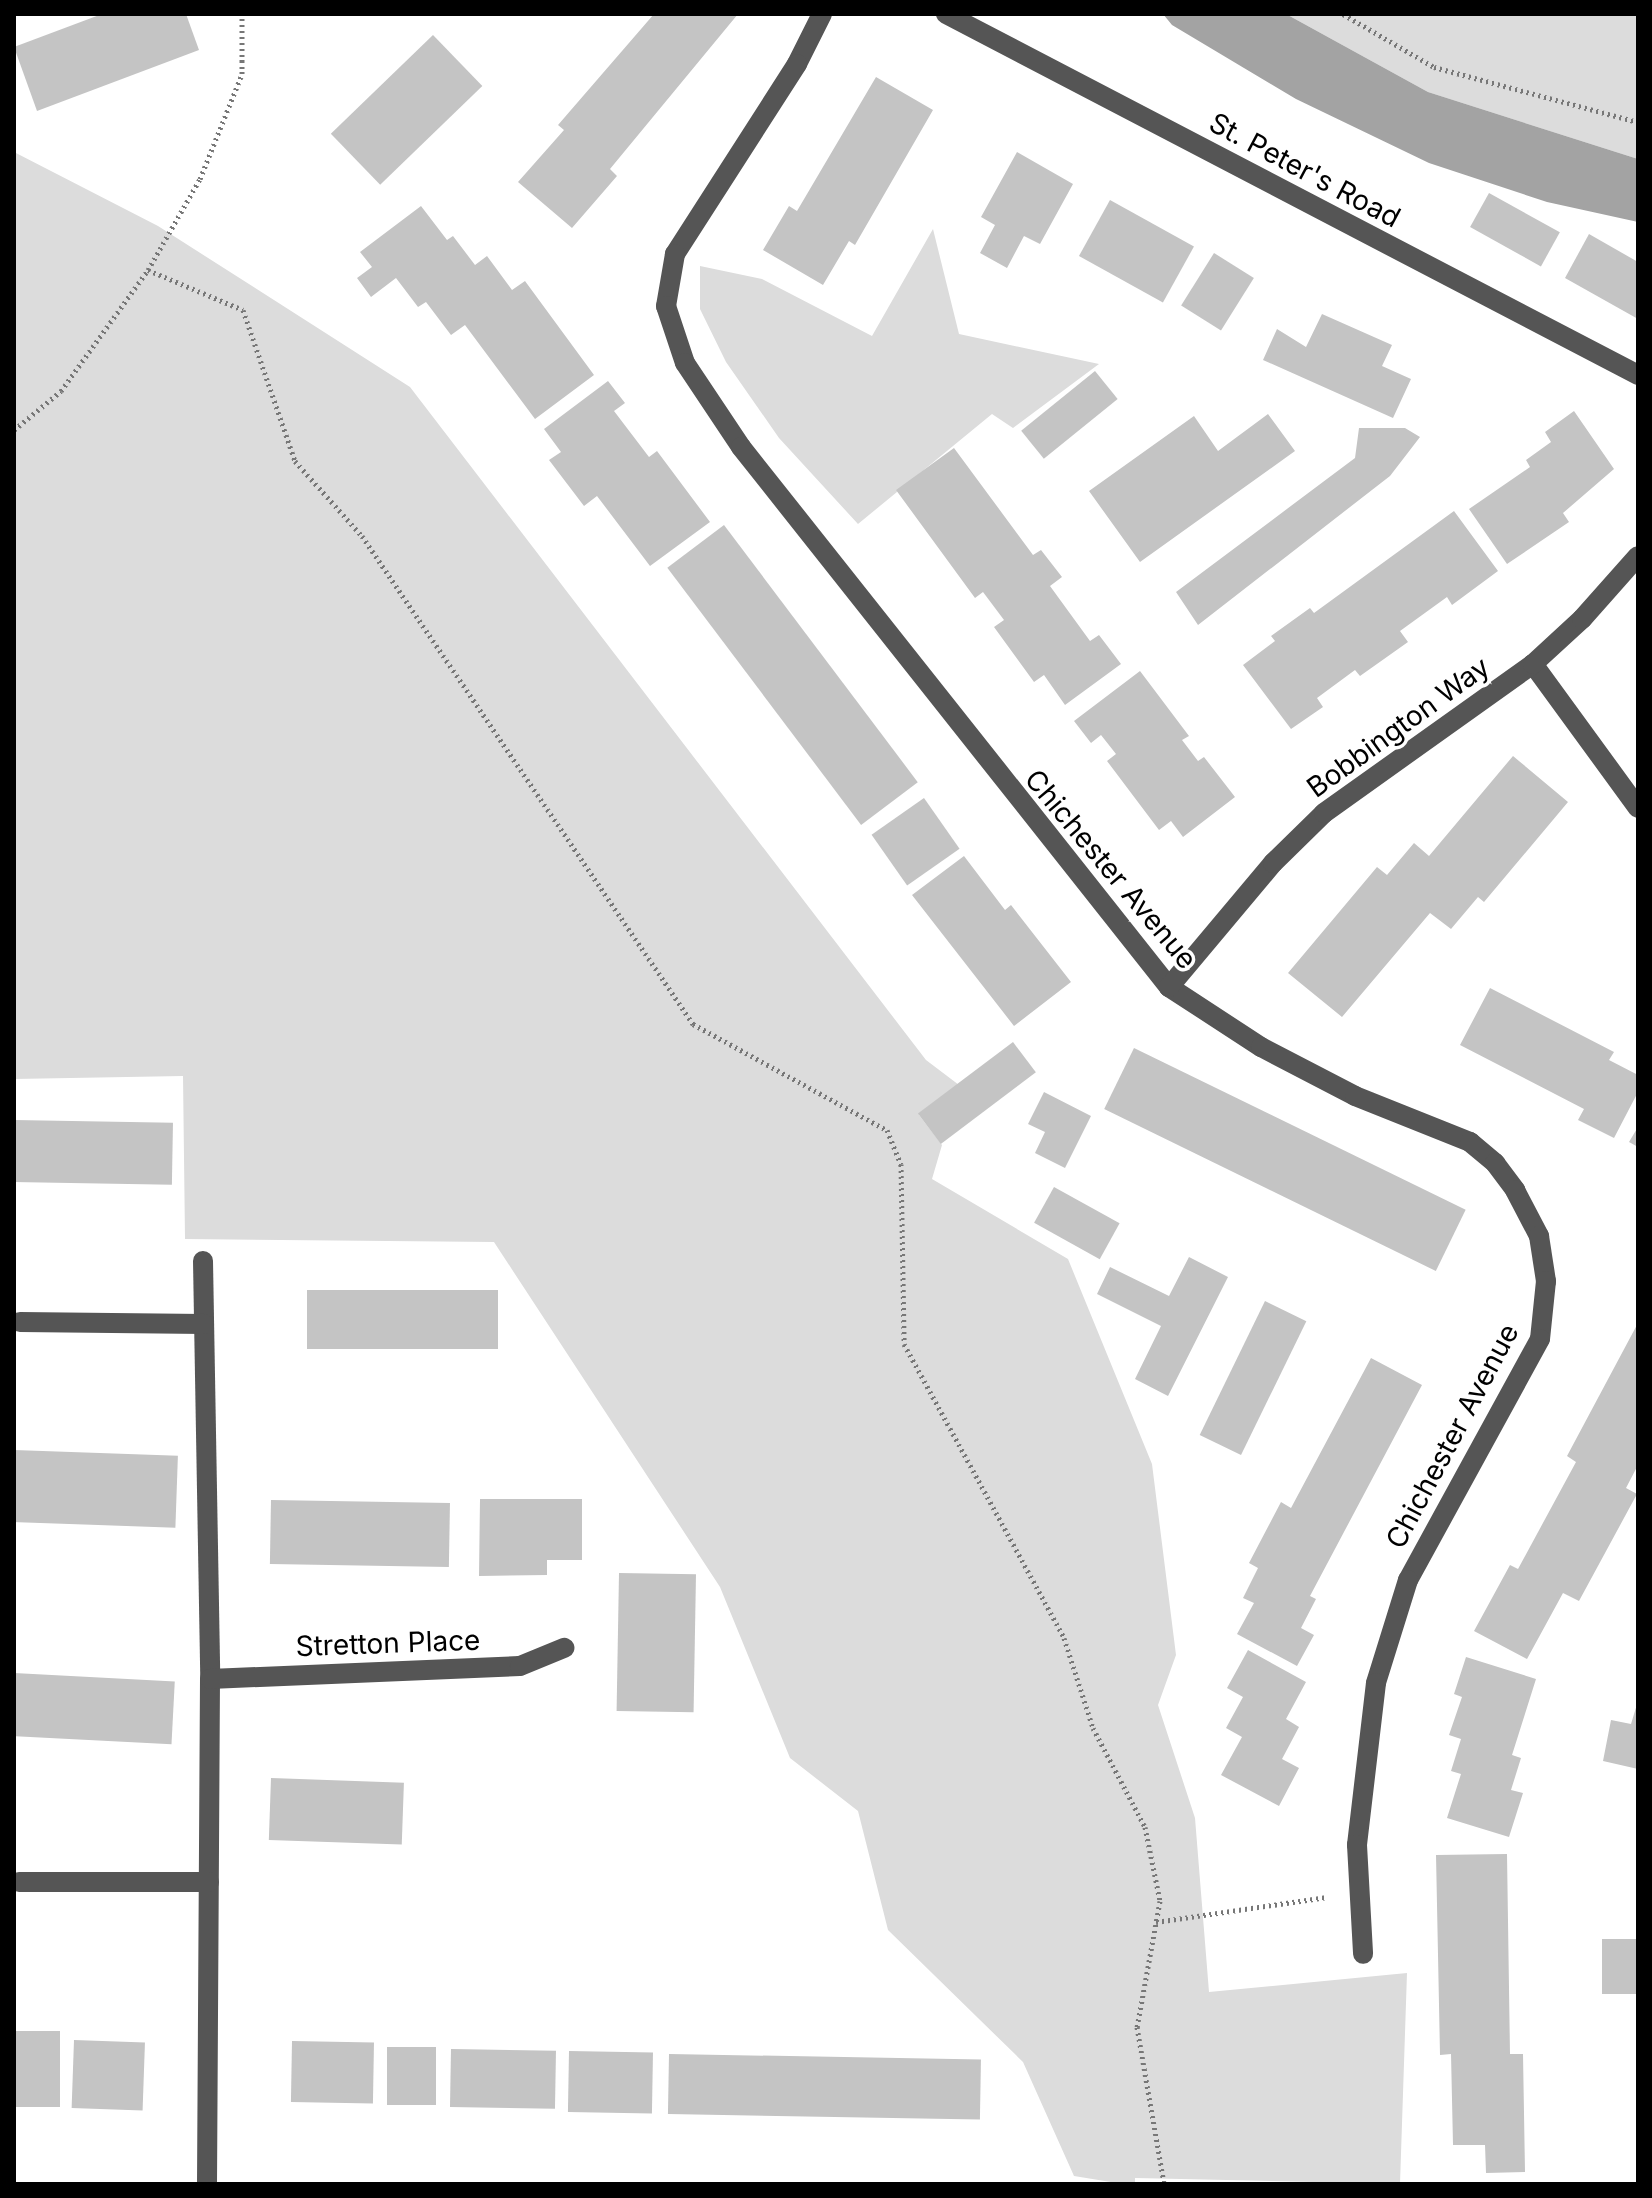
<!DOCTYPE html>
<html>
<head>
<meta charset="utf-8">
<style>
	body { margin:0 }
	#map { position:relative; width:1652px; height:2198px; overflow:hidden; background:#fff; font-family:Inter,sans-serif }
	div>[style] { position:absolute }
	.green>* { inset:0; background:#dcdcdc }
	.water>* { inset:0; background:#a3a3a3 }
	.building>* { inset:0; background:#c4c4c4; transform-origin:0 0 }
	.path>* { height:5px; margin-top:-2.5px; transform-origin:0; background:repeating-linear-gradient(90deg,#777 0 2px,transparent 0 6px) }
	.minor>* { height:20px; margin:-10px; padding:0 10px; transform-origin:10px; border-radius:10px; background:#555 }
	span { translate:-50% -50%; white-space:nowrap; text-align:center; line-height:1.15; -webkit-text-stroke:7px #fff; paint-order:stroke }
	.street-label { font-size:28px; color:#000 }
	.frame { position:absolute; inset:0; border:16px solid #000; pointer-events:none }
</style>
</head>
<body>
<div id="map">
	<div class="green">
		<div style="clip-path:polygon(1286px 14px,1638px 14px,1638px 159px,1428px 92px)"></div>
		<div style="clip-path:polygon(14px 152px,158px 226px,410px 387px,926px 1060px,959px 1085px,919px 1115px,942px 1145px,932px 1179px,1068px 1259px,1152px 1464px,1176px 1655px,1158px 1705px,1195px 1818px,1209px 1992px,1407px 1973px,1400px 2184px,1135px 2178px,1135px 2184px,1123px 2184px,1074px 2176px,1023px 2062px,888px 1930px,858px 1811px,790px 1758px,720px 1587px,494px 1242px,185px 1239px,183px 1076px,14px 1079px)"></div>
		<div style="clip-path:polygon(933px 229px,959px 334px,1099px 364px,1013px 428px,992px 414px,858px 524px,779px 438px,726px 362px,700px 309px,700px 266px,762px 279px,872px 336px)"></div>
	</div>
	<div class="water">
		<div style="clip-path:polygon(1163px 14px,1286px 14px,1428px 92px,1638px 159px,1638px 222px,1547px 202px,1429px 163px,1296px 99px,1172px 25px)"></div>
	</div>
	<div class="building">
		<div style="clip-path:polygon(102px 14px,186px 14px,199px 50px,37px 111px,14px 47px)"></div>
		<div style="clip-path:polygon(654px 14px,738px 14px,610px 169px,617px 176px,572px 228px,518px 182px,564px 130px,558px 125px)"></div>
		<div style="left:433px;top:35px;width:71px;height:142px;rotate:46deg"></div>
		<div style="clip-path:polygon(876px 77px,933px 110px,855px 245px,849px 241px,823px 285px,763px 250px,789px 206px,797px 211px)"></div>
		<div style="clip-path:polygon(1017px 152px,1073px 184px,1040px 244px,1024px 236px,1007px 268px,980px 253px,995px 225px,981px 217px)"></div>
		<div style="left:1489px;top:193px;width:81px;height:39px;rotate:29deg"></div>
		<div style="left:1110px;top:200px;width:96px;height:64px;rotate:29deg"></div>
		<div style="clip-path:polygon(421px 206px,447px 240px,453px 236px,475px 265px,487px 256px,512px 290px,525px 281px,594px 375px,535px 419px,465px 325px,451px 335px,426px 302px,418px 307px,396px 278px,371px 297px,357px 278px,372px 267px,360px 252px)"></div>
		<div style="clip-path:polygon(1589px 234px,1638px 262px,1638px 319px,1565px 278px)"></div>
		<div style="left:1214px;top:253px;width:47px;height:62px;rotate:32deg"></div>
		<div style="clip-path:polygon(1322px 314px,1392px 345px,1382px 366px,1411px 379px,1393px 418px,1263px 360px,1277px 329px,1306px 347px)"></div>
		<div style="left:1095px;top:371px;width:36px;height:95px;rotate:51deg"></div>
		<div style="clip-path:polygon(608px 381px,625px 403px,614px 411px,649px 457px,657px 451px,710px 522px,650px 566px,597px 496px,584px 506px,549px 460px,561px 452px,544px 429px)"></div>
		<div style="clip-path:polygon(1574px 411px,1614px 469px,1563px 513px,1569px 522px,1507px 564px,1469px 509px,1530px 467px,1526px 460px,1551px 442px,1545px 432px)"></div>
		<div style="clip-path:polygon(1268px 414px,1295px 451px,1140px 562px,1089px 491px,1194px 416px,1218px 451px)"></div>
		<div style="clip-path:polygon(1359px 428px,1405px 428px,1420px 437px,1390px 476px,1198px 625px,1176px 592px,1355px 458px)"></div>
		<div style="clip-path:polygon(954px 448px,1033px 555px,1041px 550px,1062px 577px,1050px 586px,1090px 641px,1099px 635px,1121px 664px,1065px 705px,1044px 675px,1034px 682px,994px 627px,1004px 620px,983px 592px,975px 598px,896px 490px)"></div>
		<div style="clip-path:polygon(1454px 511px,1498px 571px,1452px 605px,1447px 597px,1400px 631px,1408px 642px,1360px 676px,1355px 670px,1317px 698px,1323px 707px,1291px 729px,1243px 665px,1275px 641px,1271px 636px,1310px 608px,1314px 613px)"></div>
		<div style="left:724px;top:525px;width:322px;height:71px;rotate:53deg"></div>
		<div style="clip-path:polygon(1140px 671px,1189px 736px,1182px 740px,1198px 761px,1204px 757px,1235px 797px,1183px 837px,1171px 821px,1159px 830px,1107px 761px,1116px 754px,1101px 735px,1091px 743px,1074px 721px)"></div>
		<div style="clip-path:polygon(1513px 756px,1568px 802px,1484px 902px,1478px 897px,1451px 929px,1430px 913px,1342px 1017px,1288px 973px,1377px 867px,1387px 875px,1414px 843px,1429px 856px)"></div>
		<div style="left:924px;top:798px;width:62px;height:64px;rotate:55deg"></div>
		<div style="clip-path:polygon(964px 856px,1005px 910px,1011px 905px,1071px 982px,1014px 1026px,912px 895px)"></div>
		<div style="clip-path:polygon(1490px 988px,1614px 1052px,1609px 1060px,1638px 1075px,1638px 1092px,1614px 1138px,1578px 1120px,1584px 1109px,1460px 1045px)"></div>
		<div style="left:1013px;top:1042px;width:38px;height:119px;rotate:53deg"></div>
		<div style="left:1134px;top:1048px;width:369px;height:68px;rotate:26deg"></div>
		<div style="clip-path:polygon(1044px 1092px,1091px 1116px,1065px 1168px,1035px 1153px,1045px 1132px,1028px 1124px)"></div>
		<div style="left:14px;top:1120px;width:159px;height:62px;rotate:1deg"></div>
		<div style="clip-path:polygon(1638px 1127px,1638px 1147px,1629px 1142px)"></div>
		<div style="left:1054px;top:1187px;width:75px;height:41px;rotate:29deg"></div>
		<div style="clip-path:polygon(1189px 1257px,1228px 1277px,1168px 1396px,1135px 1379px,1161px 1326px,1097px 1294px,1110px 1267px,1169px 1296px)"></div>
		<div style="left:307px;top:1290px;width:191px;height:59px"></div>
		<div style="left:1265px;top:1301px;width:46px;height:149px;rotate:26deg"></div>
		<div style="clip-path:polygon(1638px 1323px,1638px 1465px,1626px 1488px,1637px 1494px,1579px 1601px,1563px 1593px,1527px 1659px,1474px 1631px,1510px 1565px,1518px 1569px,1576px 1462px,1567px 1456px)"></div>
		<div style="clip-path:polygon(1371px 1358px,1422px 1385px,1310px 1596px,1316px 1599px,1301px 1628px,1314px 1635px,1297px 1666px,1237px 1634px,1254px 1603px,1243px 1598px,1258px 1568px,1249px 1563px,1281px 1502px,1291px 1508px)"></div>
		<div style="left:14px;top:1450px;width:164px;height:72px;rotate:2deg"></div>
		<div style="clip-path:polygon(480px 1499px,582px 1499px,582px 1560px,547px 1560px,547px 1575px,479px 1576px)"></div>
		<div style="left:271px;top:1500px;width:179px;height:64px;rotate:1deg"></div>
		<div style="left:619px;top:1573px;width:77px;height:138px;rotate:1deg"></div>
		<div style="clip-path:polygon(1248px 1650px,1306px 1682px,1286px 1719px,1299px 1727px,1282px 1759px,1299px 1768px,1279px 1806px,1221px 1775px,1242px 1737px,1226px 1728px,1243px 1697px,1227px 1688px)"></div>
		<div style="clip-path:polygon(1466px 1657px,1536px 1679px,1512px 1755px,1521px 1758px,1511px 1790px,1523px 1793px,1509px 1837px,1447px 1818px,1461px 1774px,1451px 1771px,1461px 1739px,1449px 1735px,1462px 1697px,1454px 1694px)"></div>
		<div style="left:14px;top:1673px;width:161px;height:63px;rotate:3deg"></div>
		<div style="clip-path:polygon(1638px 1701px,1638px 1769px,1603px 1761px,1611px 1720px,1631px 1724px)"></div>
		<div style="left:271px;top:1778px;width:133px;height:62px;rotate:2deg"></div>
		<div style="clip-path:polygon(1507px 1854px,1510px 2054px,1523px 2054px,1525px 2172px,1486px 2173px,1485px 2145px,1453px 2145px,1451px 2054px,1440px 2055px,1436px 1855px)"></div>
		<div style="left:1638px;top:1939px;width:55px;height:36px;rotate:90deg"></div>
		<div style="left:14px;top:2031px;width:46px;height:76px"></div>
		<div style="left:74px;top:2040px;width:71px;height:68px;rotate:2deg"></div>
		<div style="left:292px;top:2041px;width:82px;height:61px;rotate:1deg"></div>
		<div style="left:387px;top:2047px;width:49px;height:58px"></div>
		<div style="left:451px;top:2049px;width:105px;height:58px;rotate:1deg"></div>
		<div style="left:569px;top:2051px;width:84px;height:61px;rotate:1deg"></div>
		<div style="left:669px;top:2054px;width:312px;height:60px;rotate:1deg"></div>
	</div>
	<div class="path">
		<div style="left:1343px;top:14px;width:105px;rotate:30.2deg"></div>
		<div style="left:1434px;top:67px;width:211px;rotate:15.1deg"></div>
		<div style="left:148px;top:270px;width:103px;rotate:22.8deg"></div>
		<div style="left:243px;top:310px;width:160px;rotate:71deg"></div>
		<div style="left:295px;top:461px;width:101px;rotate:48.2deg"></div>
		<div style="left:362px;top:536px;width:590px;rotate:55.85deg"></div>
		<div style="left:693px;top:1024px;width:221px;rotate:28.7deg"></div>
		<div style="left:887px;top:1130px;width:37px;rotate:68deg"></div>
		<div style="left:901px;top:1164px;width:180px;rotate:89deg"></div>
		<div style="left:904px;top:1344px;width:335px;rotate:61.4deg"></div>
		<div style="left:1064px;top:1638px;width:95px;rotate:72.1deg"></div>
		<div style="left:1093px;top:1728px;width:112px;rotate:62.3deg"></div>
		<div style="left:1145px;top:1827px;width:76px;rotate:78.5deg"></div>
		<div style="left:1160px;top:1901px;width:128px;rotate:100.3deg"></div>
		<div style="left:1137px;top:2027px;width:159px;rotate:80.2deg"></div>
		<div style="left:14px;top:430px;width:61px;rotate:-39.7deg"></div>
		<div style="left:61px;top:391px;width:149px;rotate:-54.3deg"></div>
		<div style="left:148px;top:270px;width:105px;rotate:-60.3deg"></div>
		<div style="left:200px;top:179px;width:113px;rotate:-68.2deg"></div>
		<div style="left:242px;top:74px;width:60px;rotate:-90deg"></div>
		<div style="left:1156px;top:1922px;width:173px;rotate:-8.3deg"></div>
	</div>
	<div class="minor">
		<div style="left:822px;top:14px;width:56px;rotate:116.6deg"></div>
		<div style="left:797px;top:64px;width:226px;rotate:122.7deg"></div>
		<div style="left:675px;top:254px;width:53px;rotate:99.8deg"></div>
		<div style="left:666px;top:306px;width:60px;rotate:71.6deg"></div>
		<div style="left:685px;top:363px;width:101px;rotate:56.3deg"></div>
		<div style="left:741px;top:447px;width:689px;rotate:51.6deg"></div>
		<div style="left:1169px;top:987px;width:110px;rotate:33.1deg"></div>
		<div style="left:1261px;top:1047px;width:106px;rotate:27.5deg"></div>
		<div style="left:1355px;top:1096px;width:124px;rotate:21.8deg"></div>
		<div style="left:1470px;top:1142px;width:33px;rotate:40deg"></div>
		<div style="left:1495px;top:1163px;width:34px;rotate:53deg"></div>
		<div style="left:1515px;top:1190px;width:52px;rotate:62.4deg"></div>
		<div style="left:1539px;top:1236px;width:46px;rotate:81.2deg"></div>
		<div style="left:1546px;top:1281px;width:58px;rotate:95.9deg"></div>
		<div style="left:1540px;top:1339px;width:275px;rotate:118.7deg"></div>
		<div style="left:1408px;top:1580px;width:108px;rotate:107.3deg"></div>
		<div style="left:1376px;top:1683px;width:163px;rotate:96.7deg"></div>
		<div style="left:1357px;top:1845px;width:109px;rotate:86.8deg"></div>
		<div style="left:946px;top:14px;width:781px;rotate:27.55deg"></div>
		<div style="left:1533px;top:664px;width:178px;rotate:53.9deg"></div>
		<div style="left:1169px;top:987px;width:162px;rotate:-50deg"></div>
		<div style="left:1273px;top:863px;width:71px;rotate:-44.4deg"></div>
		<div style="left:1324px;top:813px;width:257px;rotate:-35.5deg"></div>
		<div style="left:1533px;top:664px;width:67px;rotate:-42.6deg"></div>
		<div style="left:1582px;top:619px;width:84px;rotate:-48.4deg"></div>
		<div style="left:203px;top:1261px;width:418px;rotate:89deg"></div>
		<div style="left:210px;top:1679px;width:505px;rotate:90.34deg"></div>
		<div style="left:20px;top:1322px;width:184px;rotate:0.6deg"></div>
		<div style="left:210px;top:1679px;width:310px;rotate:-2.4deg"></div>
		<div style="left:520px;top:1666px;width:48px;rotate:-22.2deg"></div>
		<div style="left:19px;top:1882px;width:190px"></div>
	</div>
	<div class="street-label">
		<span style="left:1305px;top:170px;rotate:28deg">St. Peter's Road</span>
		<span style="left:1398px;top:727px;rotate:-36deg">Bobbington Way</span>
		<span style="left:1111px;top:869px;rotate:50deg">Chichester Avenue</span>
		<span style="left:1452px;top:1436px;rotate:-62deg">Chichester Avenue</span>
		<span style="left:388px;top:1643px;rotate:-2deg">Stretton Place</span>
	</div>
	<div class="frame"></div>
</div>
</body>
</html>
